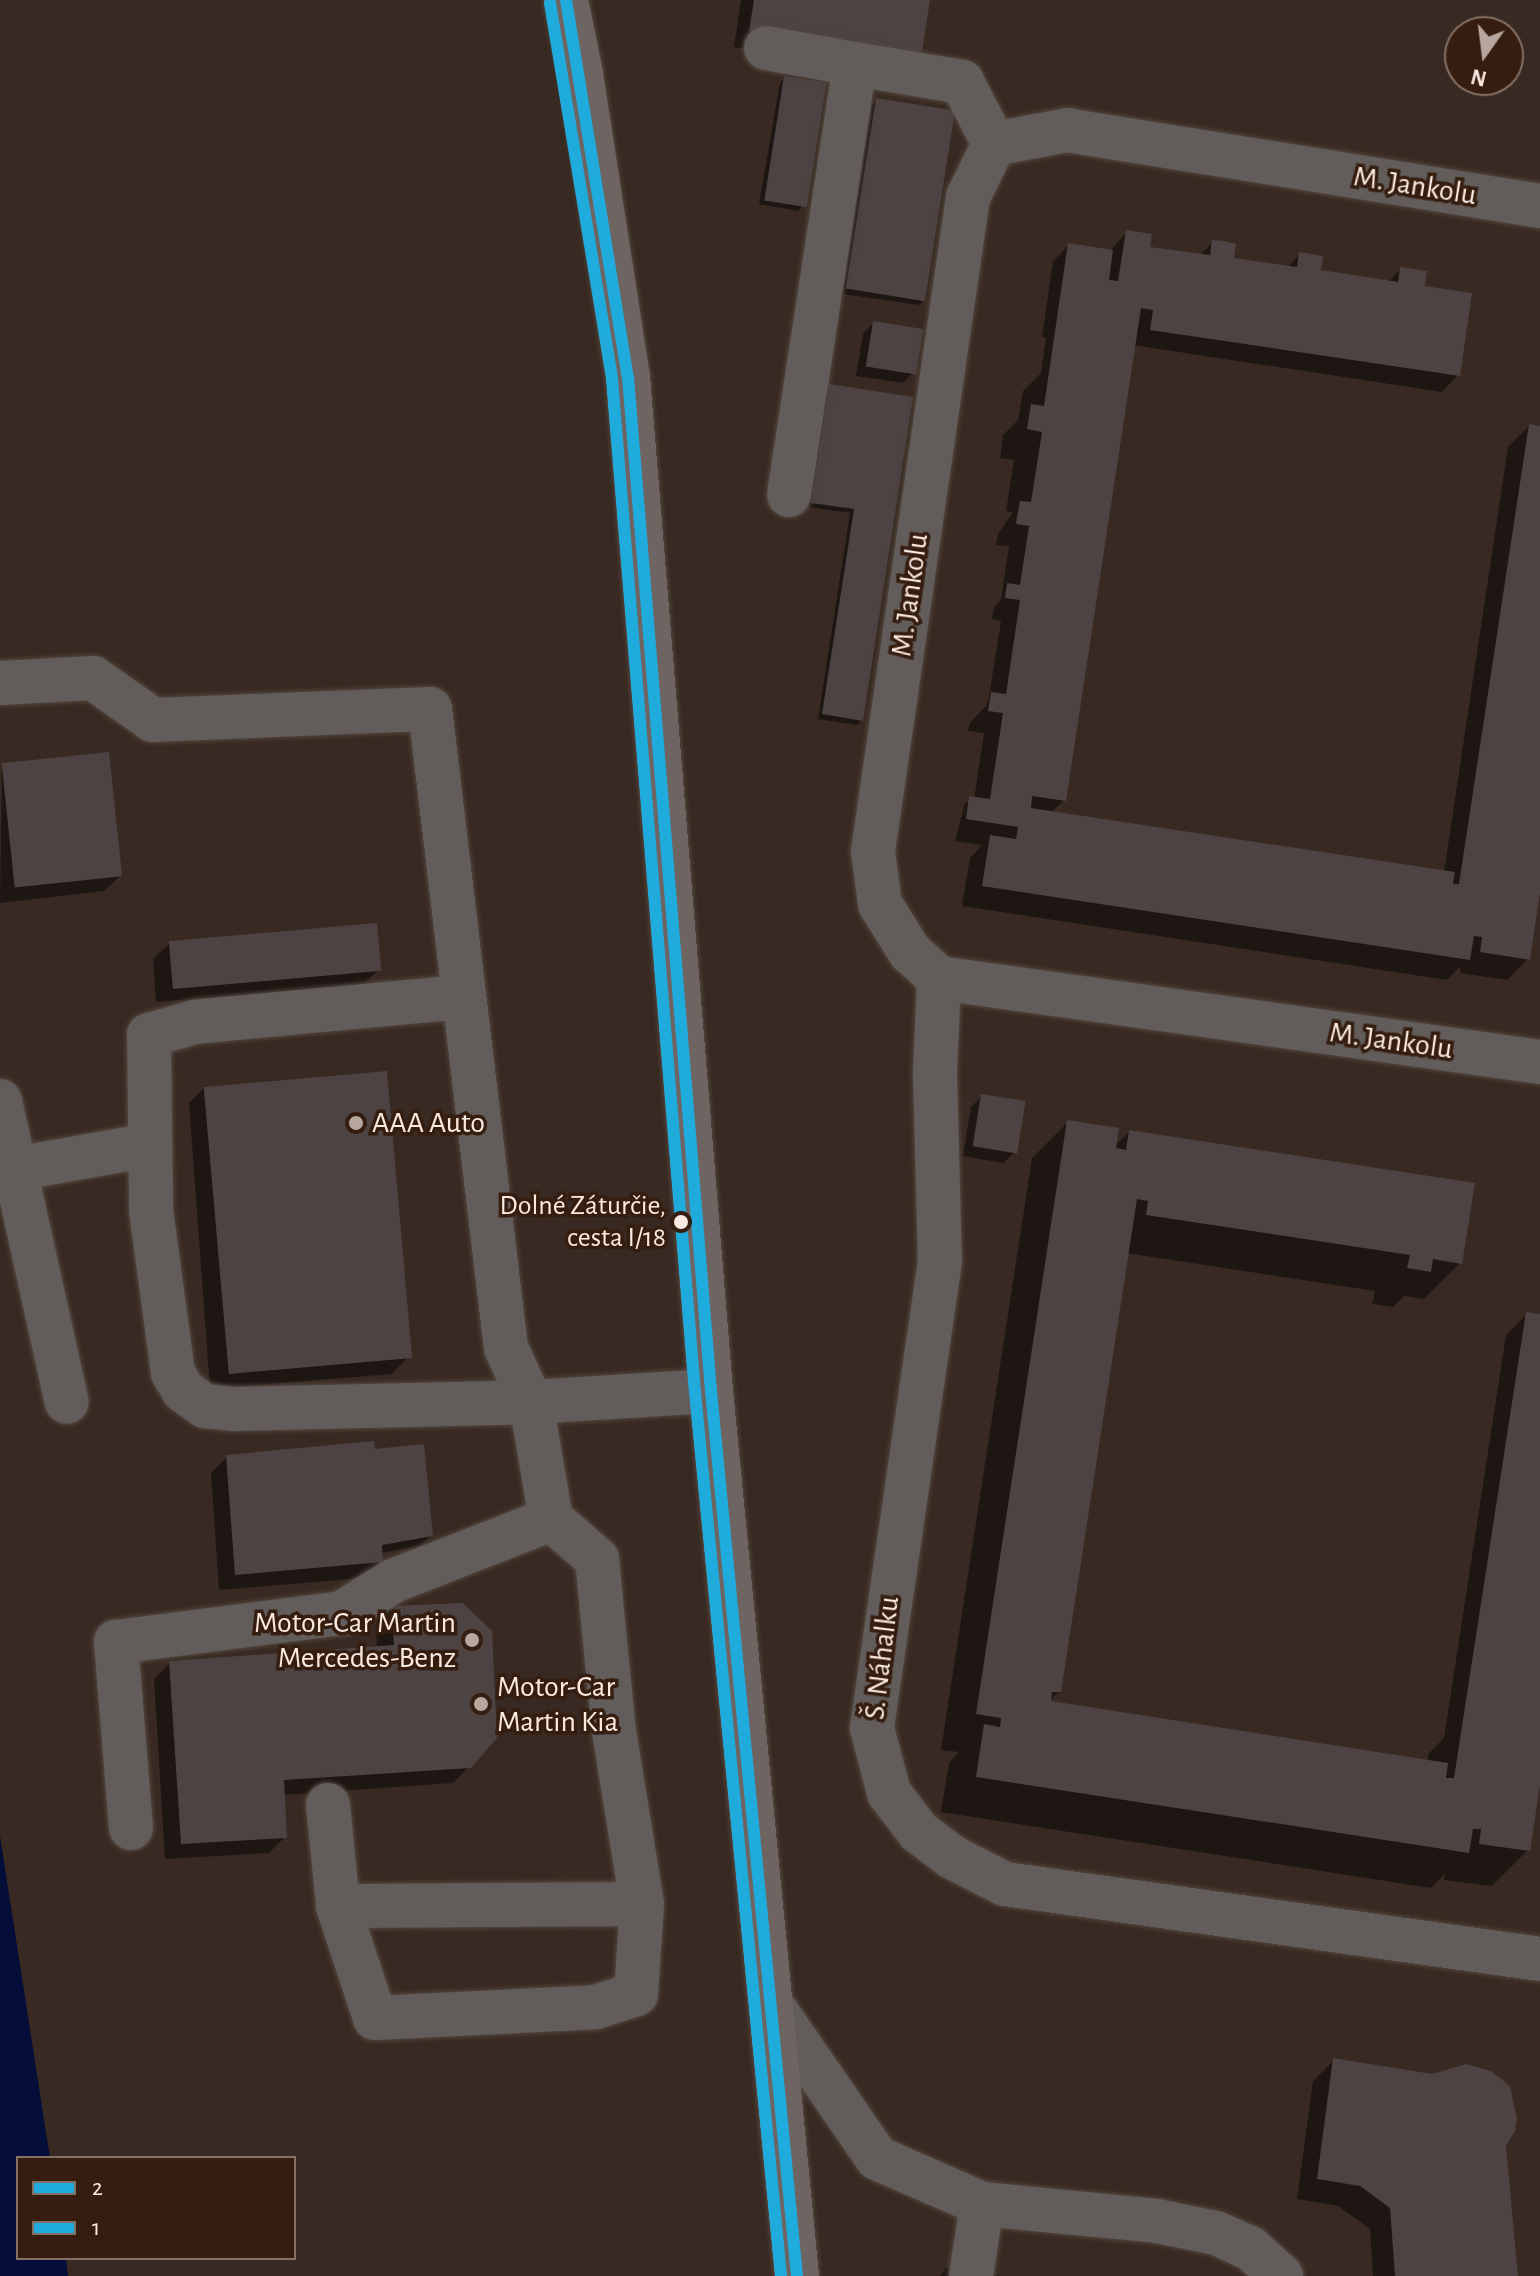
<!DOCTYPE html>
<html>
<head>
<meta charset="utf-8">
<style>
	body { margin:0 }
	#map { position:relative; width:1540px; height:2276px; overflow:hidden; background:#382a22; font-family:"Alegreya Sans",sans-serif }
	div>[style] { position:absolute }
	.water>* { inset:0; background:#050d39 }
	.shadow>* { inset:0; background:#0007 }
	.building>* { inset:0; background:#4d4343; transform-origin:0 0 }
	.roads { filter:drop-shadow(0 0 2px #52463e) drop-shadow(0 0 2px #52463e) }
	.minor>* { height:44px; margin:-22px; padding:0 22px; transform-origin:22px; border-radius:22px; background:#625c5a }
	.major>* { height:44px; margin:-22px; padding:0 22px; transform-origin:22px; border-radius:22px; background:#6e6461 }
	.bus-1>* { height:12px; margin:-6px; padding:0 6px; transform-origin:6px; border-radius:6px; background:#20abdd }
	.bus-2>* { height:12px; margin:-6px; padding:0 6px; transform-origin:6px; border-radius:6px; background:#20abdd }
	.dots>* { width:22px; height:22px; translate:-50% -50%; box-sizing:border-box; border:4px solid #351e10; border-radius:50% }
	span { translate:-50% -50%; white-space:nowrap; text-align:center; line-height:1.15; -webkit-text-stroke:7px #351e10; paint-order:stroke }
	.bus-label { font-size:28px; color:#fbeae1 }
	.right { translate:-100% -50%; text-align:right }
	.street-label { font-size:30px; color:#fbeae1 }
	.poi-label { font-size:30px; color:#fbeae1 }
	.left { translate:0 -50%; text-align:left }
	.legend { position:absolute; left:16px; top:2156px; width:280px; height:104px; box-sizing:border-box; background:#351e10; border:2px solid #847064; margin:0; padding:10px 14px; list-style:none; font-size:24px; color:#fbeae1 }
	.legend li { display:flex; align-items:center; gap:16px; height:40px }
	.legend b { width:40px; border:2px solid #847064 }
	.north { position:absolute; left:1444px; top:16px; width:80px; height:80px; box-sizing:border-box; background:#351e10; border:2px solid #847064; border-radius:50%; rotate:194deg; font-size:22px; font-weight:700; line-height:32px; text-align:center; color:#fbeae1 }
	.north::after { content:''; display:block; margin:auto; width:28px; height:36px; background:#b7a79e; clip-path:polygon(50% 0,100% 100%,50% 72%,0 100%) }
</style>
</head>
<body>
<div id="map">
	<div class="water">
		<div style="clip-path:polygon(0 1836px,50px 2158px,18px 2158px,18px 2258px,66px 2258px,68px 2276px,0 2276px)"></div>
	</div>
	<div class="shadow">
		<div style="clip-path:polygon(741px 0,928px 0,903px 73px,734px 47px)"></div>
		<div style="clip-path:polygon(785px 78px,802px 206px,798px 211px,759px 204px,780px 83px)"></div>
		<div style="clip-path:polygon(876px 100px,924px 300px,919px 305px,843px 294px,872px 105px)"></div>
		<div style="clip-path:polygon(1127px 232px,1148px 248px,1199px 256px,1213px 242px,1232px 259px,1287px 268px,1300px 254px,1318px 272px,1388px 282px,1401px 269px,1423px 288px,1458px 375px,1442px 392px,1133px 345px,1064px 800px,1051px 813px,1444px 872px,1508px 447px,1529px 426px,1540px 428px,1540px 880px,1528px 959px,1507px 980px,1460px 973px,1461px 966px,1447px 980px,962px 906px,970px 858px,982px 845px,955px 841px,965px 803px,974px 799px,984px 733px,968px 731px,970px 723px,986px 706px,989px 697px,1001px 621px,992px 619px,994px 607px,1001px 600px,1009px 546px,996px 545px,998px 534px,1013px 512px,1006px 511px,1014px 460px,1000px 458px,1003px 435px,1018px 420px,1023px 391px,1041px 373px,1046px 338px,1042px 337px,1053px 261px,1069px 245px,1110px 251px)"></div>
		<div style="clip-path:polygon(873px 323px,913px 373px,903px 383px,856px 376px,863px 334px)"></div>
		<div style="clip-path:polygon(830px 386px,911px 398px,862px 720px,857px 725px,818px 719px,850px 513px,808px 507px,825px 391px)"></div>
		<div style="clip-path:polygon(2px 764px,121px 875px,104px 891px,0 903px)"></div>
		<div style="clip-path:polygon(170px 943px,378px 970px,362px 986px,156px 1002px,153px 959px)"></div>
		<div style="clip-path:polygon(205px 1087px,408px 1357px,392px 1374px,210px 1389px,189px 1103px)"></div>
		<div style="clip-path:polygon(982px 1096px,1014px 1153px,1003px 1163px,963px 1156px,971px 1107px)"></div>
		<div style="clip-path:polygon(1068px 1122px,1114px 1147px,1129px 1132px,1460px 1263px,1424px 1299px,1404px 1296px,1393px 1307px,1372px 1304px,1375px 1291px,1126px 1253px,1059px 1691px,1048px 1703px,1427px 1762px,1429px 1753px,1444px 1738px,1506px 1335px,1527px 1314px,1540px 1316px,1540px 1772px,1528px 1850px,1492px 1886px,1444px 1880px,1445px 1874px,1431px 1888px,941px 1812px,949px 1763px,959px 1752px,941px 1750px,1032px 1158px)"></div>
		<div style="clip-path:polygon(373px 1454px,431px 1535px,420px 1546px,380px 1553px,381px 1562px,365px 1578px,219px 1590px,211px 1473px,227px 1457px)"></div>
		<div style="clip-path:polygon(392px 1608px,470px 1766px,453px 1783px,282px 1795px,285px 1837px,269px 1853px,165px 1859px,154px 1679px,170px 1663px,377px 1648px,376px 1624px)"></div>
		<div style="clip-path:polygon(1334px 2060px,1504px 2145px,1516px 2276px,1373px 2276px,1370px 2229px,1338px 2206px,1297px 2199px,1313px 2081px)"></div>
		<div style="clip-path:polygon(946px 2268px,1001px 2276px,940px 2276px)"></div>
	</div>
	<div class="building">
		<div style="clip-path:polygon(754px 0,930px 0,921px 58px,749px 31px)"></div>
		<div style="left:784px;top:76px;width:43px;height:126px;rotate:9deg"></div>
		<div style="left:876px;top:98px;width:80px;height:193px;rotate:9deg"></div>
		<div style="clip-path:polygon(1126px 230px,1152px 234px,1150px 247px,1210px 255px,1212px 240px,1223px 241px,1236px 244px,1234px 258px,1297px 267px,1299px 252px,1323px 256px,1321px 270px,1398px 282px,1400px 267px,1427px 271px,1425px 286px,1472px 293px,1460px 376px,1150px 330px,1153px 310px,1141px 308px,1066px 801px,1032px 796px,1031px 808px,1455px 872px,1453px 884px,1459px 884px,1529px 424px,1540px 426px,1540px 893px,1530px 960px,1480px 952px,1482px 937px,1474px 936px,1470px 960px,982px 886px,990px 835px,1016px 839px,1018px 827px,966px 819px,969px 796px,990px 799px,1003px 713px,988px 711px,991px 692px,1006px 694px,1020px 600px,1005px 598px,1007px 583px,1020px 585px,1029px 526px,1016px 524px,1017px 517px,1020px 501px,1031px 502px,1042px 432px,1027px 429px,1031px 404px,1044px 406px,1068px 243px,1113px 250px,1109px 280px,1118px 281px)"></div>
		<div style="left:873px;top:321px;width:51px;height:46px;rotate:9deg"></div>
		<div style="clip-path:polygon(829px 384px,913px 397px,863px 721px,822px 714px,854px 509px,811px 503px)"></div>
		<div style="left:109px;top:752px;width:125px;height:108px;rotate:84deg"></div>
		<div style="left:377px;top:923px;width:48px;height:209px;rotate:85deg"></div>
		<div style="left:387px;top:1071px;width:288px;height:184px;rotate:85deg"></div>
		<div style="left:981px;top:1094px;width:45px;height:53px;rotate:9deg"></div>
		<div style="clip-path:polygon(1067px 1120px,1119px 1128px,1116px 1148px,1126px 1150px,1129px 1130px,1475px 1183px,1462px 1264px,1433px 1259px,1431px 1272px,1407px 1268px,1410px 1255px,1146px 1215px,1148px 1201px,1137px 1199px,1061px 1692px,1052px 1692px,1051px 1701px,1448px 1763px,1446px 1778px,1454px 1778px,1526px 1312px,1540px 1314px,1540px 1785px,1530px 1851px,1479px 1844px,1481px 1829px,1473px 1829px,1469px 1853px,976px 1777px,984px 1724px,1000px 1727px,1001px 1718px,976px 1714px)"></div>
		<div style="clip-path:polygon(374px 1441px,375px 1449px,424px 1444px,433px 1536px,382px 1545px,383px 1562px,235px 1575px,226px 1455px)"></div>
		<div style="clip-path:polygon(463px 1603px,492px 1631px,497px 1738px,471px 1768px,284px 1780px,287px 1838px,181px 1844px,169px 1661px,394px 1645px,391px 1606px)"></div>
		<div style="clip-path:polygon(1333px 2058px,1432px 2074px,1466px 2064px,1491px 2071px,1510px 2086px,1517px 2119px,1515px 2131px,1506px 2146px,1518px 2276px,1395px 2276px,1390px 2208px,1360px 2186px,1317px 2179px)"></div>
	</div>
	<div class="roads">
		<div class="minor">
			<div style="left:766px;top:48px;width:90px;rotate:10.2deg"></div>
			<div style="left:1540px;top:206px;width:478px;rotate:-170.9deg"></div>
			<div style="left:1068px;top:130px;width:75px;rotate:169.3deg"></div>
			<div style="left:994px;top:144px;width:59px;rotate:116.1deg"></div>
			<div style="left:968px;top:197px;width:661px;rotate:98.26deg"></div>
			<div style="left:873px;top:851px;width:53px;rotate:82.5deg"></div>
			<div style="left:880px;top:904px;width:57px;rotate:58deg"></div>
			<div style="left:910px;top:952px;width:39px;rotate:42deg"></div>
			<div style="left:939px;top:978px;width:607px;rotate:7.96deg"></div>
			<div style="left:789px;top:495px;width:436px;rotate:-81.3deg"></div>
			<div style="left:855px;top:64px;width:109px;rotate:9.5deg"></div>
			<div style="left:962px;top:82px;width:70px;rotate:62.7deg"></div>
			<div style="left:0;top:683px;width:93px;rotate:-3.1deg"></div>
			<div style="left:93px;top:678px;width:73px;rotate:35deg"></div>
			<div style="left:153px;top:720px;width:277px;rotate:-2.3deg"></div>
			<div style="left:430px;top:709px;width:644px;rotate:83.22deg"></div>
			<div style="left:506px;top:1348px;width:60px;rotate:65.2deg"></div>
			<div style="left:531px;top:1402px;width:119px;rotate:80.3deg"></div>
			<div style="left:551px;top:1519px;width:61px;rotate:41deg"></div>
			<div style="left:597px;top:1559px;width:173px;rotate:84.4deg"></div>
			<div style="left:614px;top:1731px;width:175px;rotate:80.8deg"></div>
			<div style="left:939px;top:978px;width:95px;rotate:92.4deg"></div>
			<div style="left:935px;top:1073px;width:188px;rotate:88.5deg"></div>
			<div style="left:940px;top:1261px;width:472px;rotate:98.3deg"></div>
			<div style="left:872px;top:1728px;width:67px;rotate:75.3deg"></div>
			<div style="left:889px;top:1793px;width:49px;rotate:52.4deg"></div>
			<div style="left:919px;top:1832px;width:41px;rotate:37.1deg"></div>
			<div style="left:952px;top:1857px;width:59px;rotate:27deg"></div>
			<div style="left:1005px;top:1884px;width:540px;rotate:7.98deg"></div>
			<div style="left:462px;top:997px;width:268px;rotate:174.7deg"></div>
			<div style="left:195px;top:1022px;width:48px;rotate:164.2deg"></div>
			<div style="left:149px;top:1035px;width:175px;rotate:89.3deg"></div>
			<div style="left:151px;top:1210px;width:164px;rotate:82.3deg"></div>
			<div style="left:173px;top:1373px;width:21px;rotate:59deg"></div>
			<div style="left:184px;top:1391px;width:26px;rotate:36deg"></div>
			<div style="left:205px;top:1406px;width:28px;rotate:6deg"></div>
			<div style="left:233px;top:1409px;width:298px;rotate:-1.3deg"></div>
			<div style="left:531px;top:1402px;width:180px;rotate:-3.5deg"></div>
			<div style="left:0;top:1101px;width:308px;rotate:77.5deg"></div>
			<div style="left:15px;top:1169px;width:137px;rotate:-10.1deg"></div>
			<div style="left:328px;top:1805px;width:101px;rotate:84.3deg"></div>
			<div style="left:338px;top:1906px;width:118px;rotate:71.7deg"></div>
			<div style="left:375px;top:2018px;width:221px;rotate:-2.8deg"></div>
			<div style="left:596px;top:2007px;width:42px;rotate:-18deg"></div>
			<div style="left:636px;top:1994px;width:90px;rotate:-86.2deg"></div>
			<div style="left:642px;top:1904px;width:304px;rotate:179.6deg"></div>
			<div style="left:131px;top:1828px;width:187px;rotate:-94.6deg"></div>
			<div style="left:116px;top:1642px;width:228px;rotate:-7.3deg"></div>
			<div style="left:342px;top:1613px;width:60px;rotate:-32.1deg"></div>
			<div style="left:393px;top:1581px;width:170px;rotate:-21.4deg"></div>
			<div style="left:773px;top:2007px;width:183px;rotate:55.4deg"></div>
			<div style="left:877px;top:2158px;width:115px;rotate:23.7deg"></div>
			<div style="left:982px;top:2204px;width:176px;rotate:5.5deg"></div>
			<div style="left:1157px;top:2221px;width:60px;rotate:11.5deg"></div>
			<div style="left:1216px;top:2233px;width:37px;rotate:24deg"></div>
			<div style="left:1250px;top:2248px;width:42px;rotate:42.1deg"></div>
			<div style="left:971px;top:2276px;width:73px;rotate:-81.3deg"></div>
		</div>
		<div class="major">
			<div style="left:566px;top:0;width:76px;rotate:78.5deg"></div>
			<div style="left:581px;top:74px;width:307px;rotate:81.2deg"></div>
			<div style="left:628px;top:377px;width:1017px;rotate:85.32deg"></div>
			<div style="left:711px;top:1391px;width:889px;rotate:84.45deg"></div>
		</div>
	</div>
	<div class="bus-1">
		<div style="left:566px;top:0;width:382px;rotate:80.7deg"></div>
		<div style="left:628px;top:377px;width:1017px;rotate:85.32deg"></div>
		<div style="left:711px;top:1391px;width:889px;rotate:84.45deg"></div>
	</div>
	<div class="bus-2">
		<div style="left:550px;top:3px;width:381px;rotate:80.6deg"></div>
		<div style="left:612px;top:379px;width:1016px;rotate:85.32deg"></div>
		<div style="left:695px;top:1392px;width:888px;rotate:84.44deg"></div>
	</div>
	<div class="dots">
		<div style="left:356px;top:1123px;background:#b7a79e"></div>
		<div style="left:681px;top:1222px;background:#fbeae1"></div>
		<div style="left:472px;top:1640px;background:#b7a79e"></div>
		<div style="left:481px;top:1704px;background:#b7a79e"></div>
	</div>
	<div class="bus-label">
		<span class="right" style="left:666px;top:1222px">Dolné Záturčie,<br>cesta I/18</span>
	</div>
	<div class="street-label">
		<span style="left:1415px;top:186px;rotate:9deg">M. Jankolu</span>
		<span style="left:910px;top:595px;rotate:-82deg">M. Jankolu</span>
		<span style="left:1391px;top:1041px;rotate:8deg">M. Jankolu</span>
		<span style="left:882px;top:1658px;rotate:-83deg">Š. Náhalku</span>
	</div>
	<div class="poi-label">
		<span class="left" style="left:372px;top:1123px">AAA Auto</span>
		<span class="right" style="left:456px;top:1640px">Motor-Car Martin<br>Mercedes-Benz</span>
		<span class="left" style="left:497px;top:1704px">Motor-Car<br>Martin Kia</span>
	</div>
	<ul class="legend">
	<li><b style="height:10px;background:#20abdd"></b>2</li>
	<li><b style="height:10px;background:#20abdd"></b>1</li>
	</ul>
	<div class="north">N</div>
</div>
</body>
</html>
